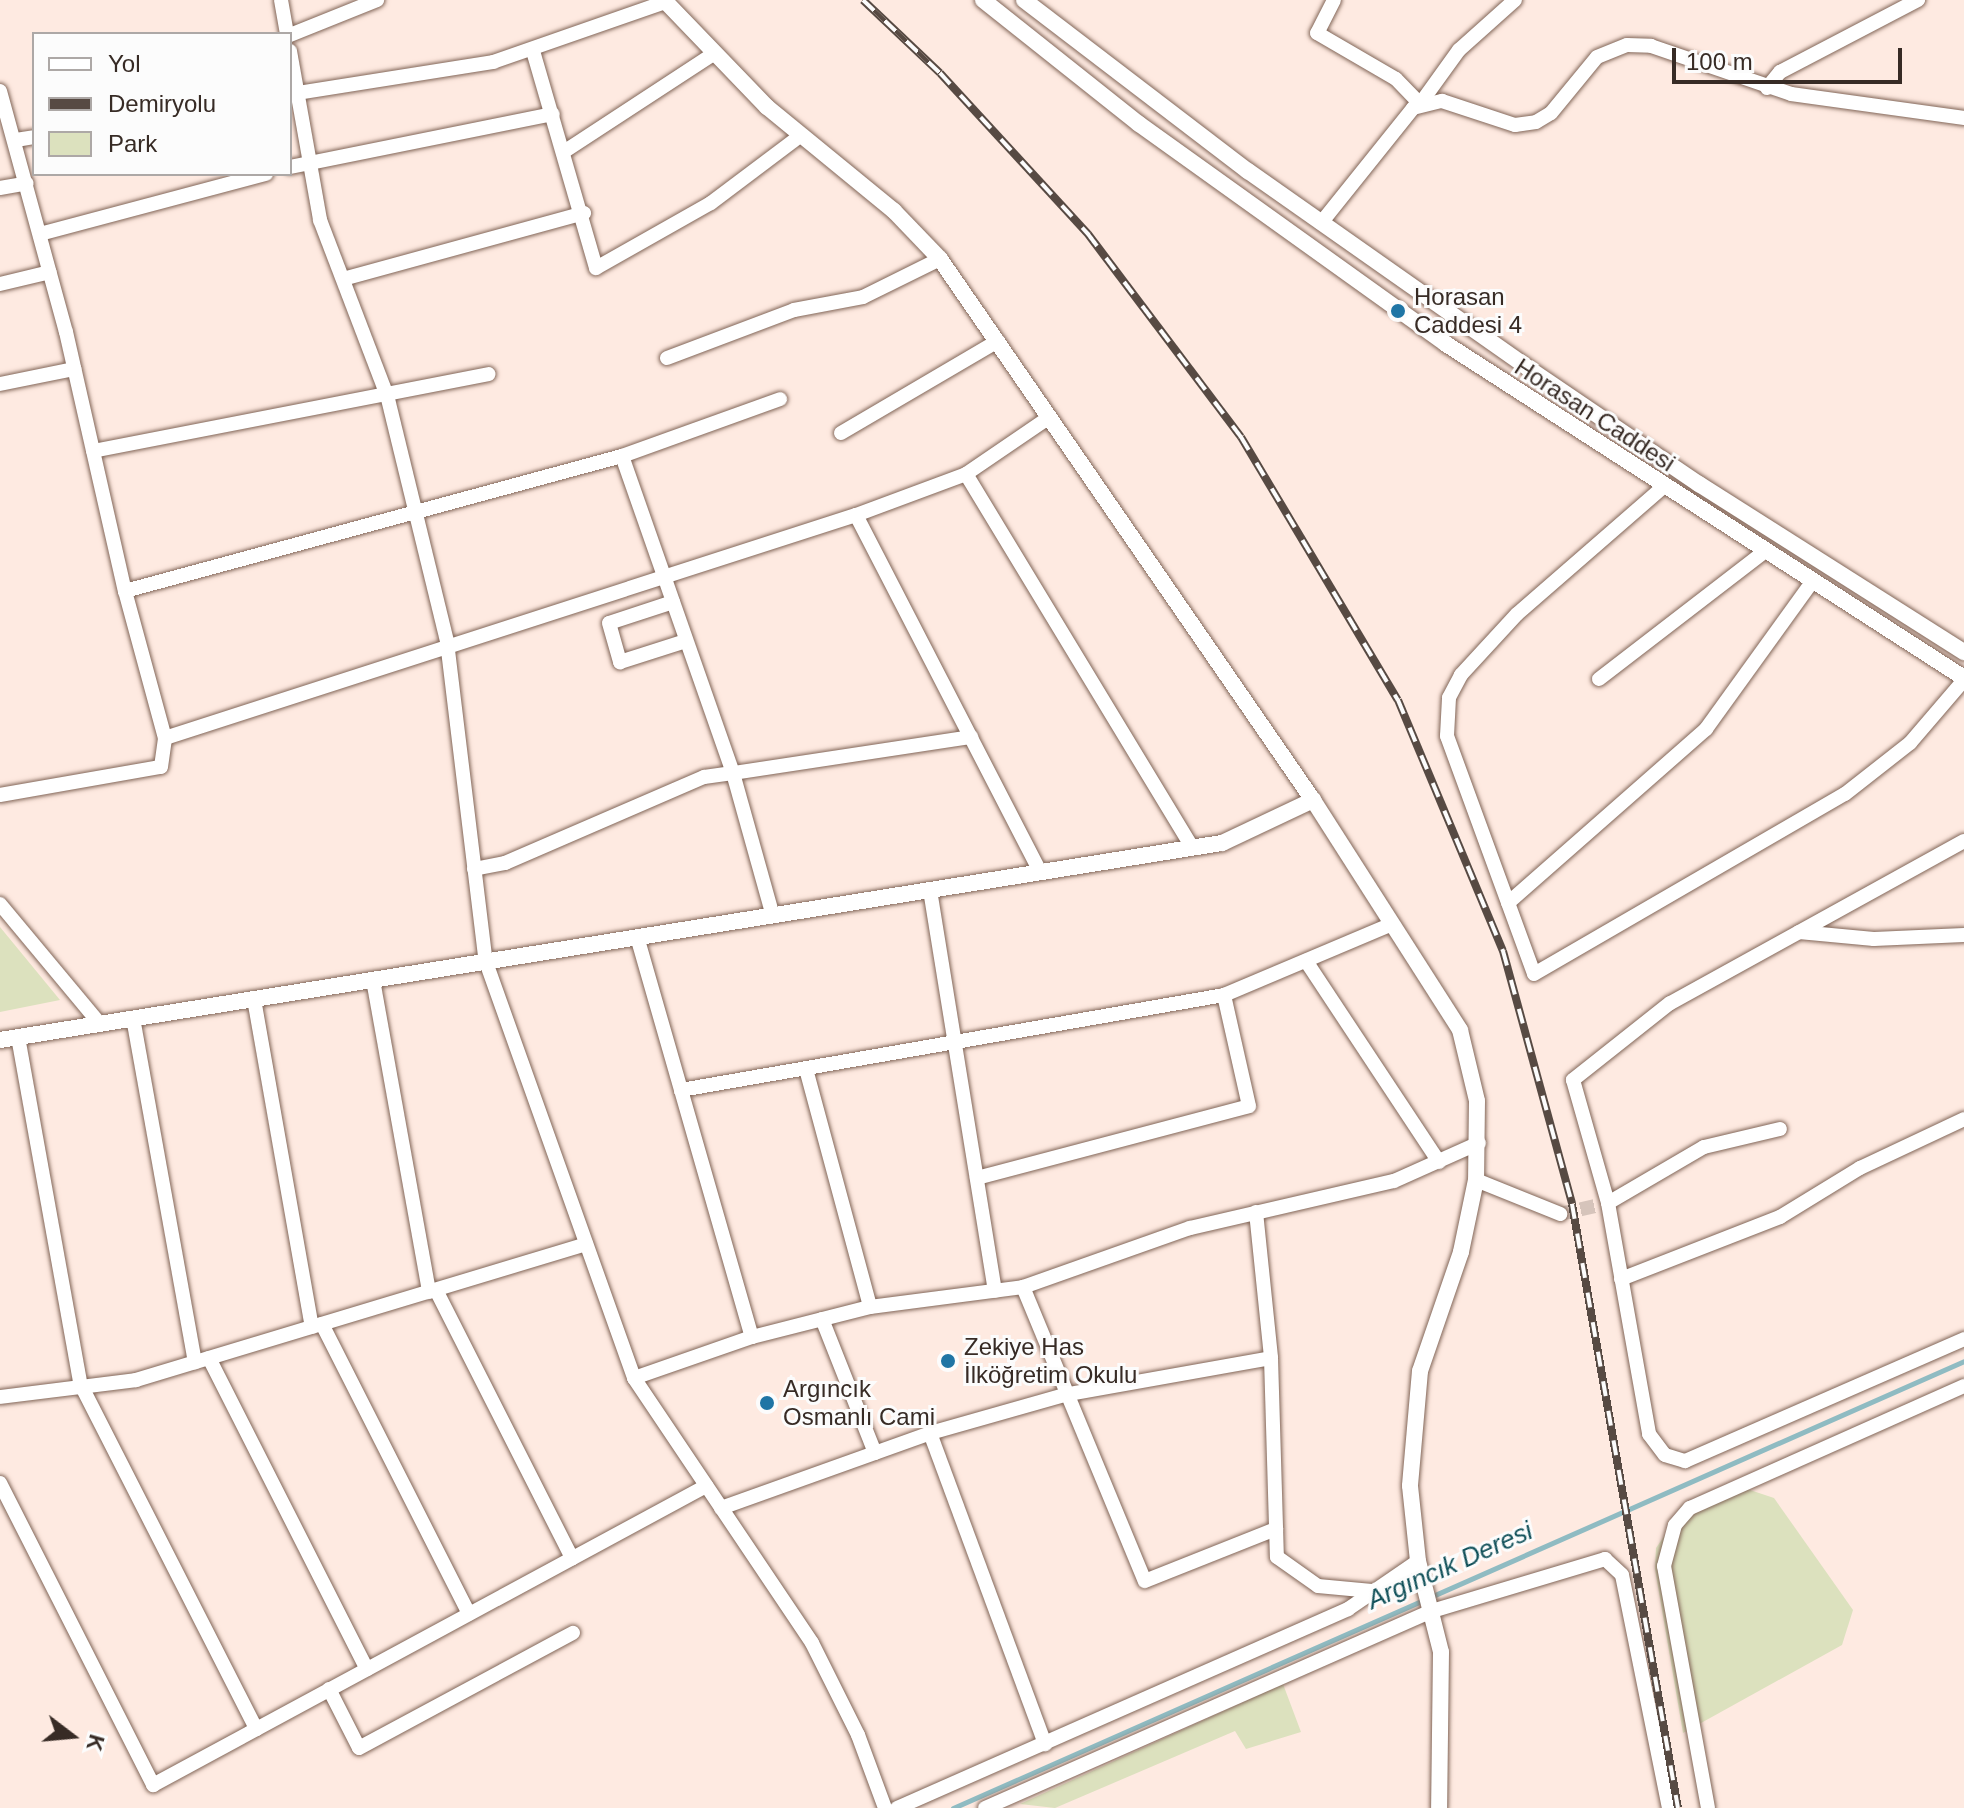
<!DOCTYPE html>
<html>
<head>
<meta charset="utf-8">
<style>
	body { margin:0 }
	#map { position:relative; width:1964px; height:1808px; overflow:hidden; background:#feeae1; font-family:Arial,sans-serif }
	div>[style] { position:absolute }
	.green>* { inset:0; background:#dce1be }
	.stream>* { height:5px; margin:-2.5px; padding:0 2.5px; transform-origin:2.5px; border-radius:2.5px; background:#8fbbc2 }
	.minor-tunnel>* { height:14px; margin-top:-7px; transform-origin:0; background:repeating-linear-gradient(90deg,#d6c4bb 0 14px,transparent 0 21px) }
	.roads { filter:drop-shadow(0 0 2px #816557) drop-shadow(0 0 2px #816557) }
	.minor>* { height:14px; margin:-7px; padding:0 7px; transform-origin:7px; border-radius:7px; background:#fff }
	.tertiary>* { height:16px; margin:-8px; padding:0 8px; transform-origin:8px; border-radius:8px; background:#fff }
	.rail>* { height:8px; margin-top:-4px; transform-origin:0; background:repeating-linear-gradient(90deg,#fcfcfc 0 15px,#574a43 0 30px); box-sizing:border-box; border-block:2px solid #574a43 }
	.dots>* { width:22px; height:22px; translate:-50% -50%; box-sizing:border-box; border:4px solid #fcfcfc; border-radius:50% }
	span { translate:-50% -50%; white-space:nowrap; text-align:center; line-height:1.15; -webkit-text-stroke:6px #fcfcfc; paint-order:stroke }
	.poi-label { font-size:24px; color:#372b25 }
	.left { translate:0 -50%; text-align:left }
	.street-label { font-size:24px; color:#372b25 }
	.water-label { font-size:26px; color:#12515a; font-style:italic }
	.legend { position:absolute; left:32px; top:32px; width:260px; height:144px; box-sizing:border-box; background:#fcfcfc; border:2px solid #ada8a6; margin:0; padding:10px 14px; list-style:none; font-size:24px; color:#372b25 }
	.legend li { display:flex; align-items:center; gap:16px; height:40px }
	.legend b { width:40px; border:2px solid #ada8a6 }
	.north { position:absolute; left:32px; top:1696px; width:80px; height:80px; -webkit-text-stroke:6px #fcfcfc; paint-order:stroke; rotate:106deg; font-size:22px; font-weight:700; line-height:32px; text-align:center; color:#372b25 }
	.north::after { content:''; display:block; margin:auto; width:28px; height:36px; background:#372b25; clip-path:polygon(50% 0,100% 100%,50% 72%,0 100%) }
	.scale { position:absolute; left:1672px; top:48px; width:230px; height:36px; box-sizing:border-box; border:4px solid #372b25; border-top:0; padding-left:10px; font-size:24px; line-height:28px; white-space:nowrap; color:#372b25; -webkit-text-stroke:6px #fcfcfc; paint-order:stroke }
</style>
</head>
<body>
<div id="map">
	<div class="green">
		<div style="clip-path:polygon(0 927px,60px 1000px,0 1012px)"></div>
		<div style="clip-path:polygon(1747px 1489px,1774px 1498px,1853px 1610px,1842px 1645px,1683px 1733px,1655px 1569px,1656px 1548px,1676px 1519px)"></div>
		<div style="clip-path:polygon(1283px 1684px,1301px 1732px,1246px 1749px,1235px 1731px,1055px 1808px,1020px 1804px)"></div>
	</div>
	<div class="stream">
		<div style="left:953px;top:1808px;width:1105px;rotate:-23.85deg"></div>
	</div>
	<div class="minor-tunnel">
		<div style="left:1560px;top:1214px;width:49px;rotate:-12.9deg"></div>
	</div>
	<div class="roads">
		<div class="minor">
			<div style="left:281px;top:0;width:35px;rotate:80deg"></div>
			<div style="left:1334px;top:0;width:37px;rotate:117deg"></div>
			<div style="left:1317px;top:33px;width:91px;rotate:30.2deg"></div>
			<div style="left:1396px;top:79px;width:35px;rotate:46deg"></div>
			<div style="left:1420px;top:104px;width:67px;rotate:-54.2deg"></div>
			<div style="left:1459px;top:50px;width:75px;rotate:-41.8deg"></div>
			<div style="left:290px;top:35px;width:94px;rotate:-21.9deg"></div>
			<div style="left:290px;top:51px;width:172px;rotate:79.9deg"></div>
			<div style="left:320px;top:220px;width:187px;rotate:69.1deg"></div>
			<div style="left:387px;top:395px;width:254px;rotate:76.3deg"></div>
			<div style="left:447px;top:642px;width:322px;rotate:83.1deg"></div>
			<div style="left:486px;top:962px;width:442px;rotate:70.4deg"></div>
			<div style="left:634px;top:1378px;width:319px;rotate:56.1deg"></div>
			<div style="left:812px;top:1643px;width:103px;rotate:63.4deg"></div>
			<div style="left:858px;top:1735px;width:78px;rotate:69.7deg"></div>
			<div style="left:533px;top:51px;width:226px;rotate:73.8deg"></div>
			<div style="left:596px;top:268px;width:132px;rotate:-29.5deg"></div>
			<div style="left:711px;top:203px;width:111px;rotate:-37deg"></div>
			<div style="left:1767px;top:88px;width:21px;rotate:-51deg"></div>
			<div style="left:1780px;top:72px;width:156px;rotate:-27.6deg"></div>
			<div style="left:0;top:91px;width:250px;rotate:74.7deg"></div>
			<div style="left:66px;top:332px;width:266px;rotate:77.2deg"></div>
			<div style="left:125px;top:591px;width:152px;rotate:74.8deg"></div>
			<div style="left:165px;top:738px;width:726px;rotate:-17.89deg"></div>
			<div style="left:856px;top:515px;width:117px;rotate:-20.4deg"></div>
			<div style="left:966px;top:474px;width:99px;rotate:-34.3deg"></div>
			<div style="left:291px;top:94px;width:205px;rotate:-9deg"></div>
			<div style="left:493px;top:62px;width:182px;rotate:-19.2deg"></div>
			<div style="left:16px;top:140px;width:18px;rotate:-9deg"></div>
			<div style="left:565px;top:151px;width:177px;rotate:-33.2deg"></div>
			<div style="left:290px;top:167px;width:268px;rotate:-11.4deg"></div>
			<div style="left:0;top:188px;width:27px;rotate:-10deg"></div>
			<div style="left:1321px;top:223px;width:147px;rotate:-51.3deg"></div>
			<div style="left:1413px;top:108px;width:30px;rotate:-14deg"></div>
			<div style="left:1442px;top:101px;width:77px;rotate:18.2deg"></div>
			<div style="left:1515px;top:125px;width:21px;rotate:-8deg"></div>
			<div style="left:1536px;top:122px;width:17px;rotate:-31deg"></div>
			<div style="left:1551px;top:113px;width:72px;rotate:-50.6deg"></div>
			<div style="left:1597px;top:57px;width:32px;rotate:-22deg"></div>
			<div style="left:1627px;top:45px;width:24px;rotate:2deg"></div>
			<div style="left:1651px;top:46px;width:148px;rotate:18.9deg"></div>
			<div style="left:1791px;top:94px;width:175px;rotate:7.9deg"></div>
			<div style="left:40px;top:234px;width:234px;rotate:-14.9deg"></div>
			<div style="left:343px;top:279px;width:250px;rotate:-15.3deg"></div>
			<div style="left:0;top:284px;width:51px;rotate:-13.5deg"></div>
			<div style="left:667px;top:358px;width:136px;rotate:-20.7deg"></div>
			<div style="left:794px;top:310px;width:70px;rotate:-10.7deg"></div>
			<div style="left:863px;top:297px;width:86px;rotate:-26.3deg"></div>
			<div style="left:0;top:384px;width:76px;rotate:-11.5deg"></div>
			<div style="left:841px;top:433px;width:182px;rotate:-30.4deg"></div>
			<div style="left:93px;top:451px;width:403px;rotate:-11deg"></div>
			<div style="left:622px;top:456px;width:336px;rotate:70.7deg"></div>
			<div style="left:733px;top:773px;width:241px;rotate:-8.6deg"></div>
			<div style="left:966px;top:474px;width:436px;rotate:58.8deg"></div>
			<div style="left:1662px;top:488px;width:192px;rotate:139deg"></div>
			<div style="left:1517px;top:614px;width:83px;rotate:132.6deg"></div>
			<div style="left:1461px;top:675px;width:26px;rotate:118deg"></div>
			<div style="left:1449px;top:698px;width:38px;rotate:93deg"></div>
			<div style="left:1447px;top:736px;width:253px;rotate:69.9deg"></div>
			<div style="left:1534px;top:974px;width:359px;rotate:-30.1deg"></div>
			<div style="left:1845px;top:794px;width:83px;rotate:-38.1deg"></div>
			<div style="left:1910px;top:743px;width:83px;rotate:-49.4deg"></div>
			<div style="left:856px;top:515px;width:402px;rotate:62.7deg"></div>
			<div style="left:125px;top:591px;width:515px;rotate:-15.2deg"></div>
			<div style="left:622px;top:456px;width:168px;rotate:-19.8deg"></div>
			<div style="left:673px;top:602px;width:67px;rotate:161.8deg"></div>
			<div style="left:609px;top:623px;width:41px;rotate:74.2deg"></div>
			<div style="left:620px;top:662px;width:69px;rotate:-17.7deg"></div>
			<div style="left:1599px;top:679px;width:208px;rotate:-37.6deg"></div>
			<div style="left:0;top:795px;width:163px;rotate:-9.9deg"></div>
			<div style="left:161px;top:767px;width:29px;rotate:-82deg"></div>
			<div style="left:1964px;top:841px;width:336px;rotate:151.1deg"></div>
			<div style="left:1670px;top:1003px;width:124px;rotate:141.6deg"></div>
			<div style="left:1573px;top:1080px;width:128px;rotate:74.1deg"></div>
			<div style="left:1608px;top:1203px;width:235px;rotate:79.9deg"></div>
			<div style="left:1649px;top:1434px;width:26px;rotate:53deg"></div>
			<div style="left:1665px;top:1455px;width:21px;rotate:17deg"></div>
			<div style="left:1685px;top:1461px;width:305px;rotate:-23.6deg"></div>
			<div style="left:474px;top:869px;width:32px;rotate:-11deg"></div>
			<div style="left:505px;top:863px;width:217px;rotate:-23.4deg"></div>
			<div style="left:704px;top:777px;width:29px;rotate:-8deg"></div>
			<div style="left:733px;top:773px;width:148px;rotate:74.4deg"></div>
			<div style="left:930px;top:890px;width:406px;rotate:80.8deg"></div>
			<div style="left:1508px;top:903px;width:264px;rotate:-41.3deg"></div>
			<div style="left:1706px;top:729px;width:181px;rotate:-54.2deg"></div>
			<div style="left:0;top:904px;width:155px;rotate:50.2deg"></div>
			<div style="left:1799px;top:932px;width:75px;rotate:5.3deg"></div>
			<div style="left:1874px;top:939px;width:90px;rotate:-2.5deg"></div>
			<div style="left:638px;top:940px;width:413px;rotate:74deg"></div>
			<div style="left:1306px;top:961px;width:241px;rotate:56.5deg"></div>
			<div style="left:373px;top:980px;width:317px;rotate:79.8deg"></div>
			<div style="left:254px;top:999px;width:333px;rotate:80deg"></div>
			<div style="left:133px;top:1018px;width:350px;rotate:79.8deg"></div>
			<div style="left:18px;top:1037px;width:356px;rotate:79.8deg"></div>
			<div style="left:806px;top:1069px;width:246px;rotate:74.9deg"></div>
			<div style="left:681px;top:1090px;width:551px;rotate:-9.92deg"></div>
			<div style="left:1224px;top:995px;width:180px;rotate:-22.9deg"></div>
			<div style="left:977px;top:1178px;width:281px;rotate:-14.8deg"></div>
			<div style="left:1249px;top:1106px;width:114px;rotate:-102.7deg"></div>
			<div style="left:1476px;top:1180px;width:91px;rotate:22deg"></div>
			<div style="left:1608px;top:1203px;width:111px;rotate:-30.3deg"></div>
			<div style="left:1704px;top:1147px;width:78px;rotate:-13.3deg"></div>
			<div style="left:1256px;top:1212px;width:147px;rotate:84.1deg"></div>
			<div style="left:1271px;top:1358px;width:199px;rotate:88.3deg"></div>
			<div style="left:1277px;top:1557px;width:50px;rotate:35.3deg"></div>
			<div style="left:1318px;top:1586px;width:54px;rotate:5.3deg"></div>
			<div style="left:1621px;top:1279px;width:171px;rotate:-21.3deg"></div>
			<div style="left:1780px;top:1217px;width:94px;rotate:-31.5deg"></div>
			<div style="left:1860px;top:1168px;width:115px;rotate:-25.2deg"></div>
			<div style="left:1023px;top:1287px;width:318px;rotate:67.5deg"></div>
			<div style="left:1145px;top:1581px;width:141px;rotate:-21.7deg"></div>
			<div style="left:436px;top:1290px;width:301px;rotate:63.1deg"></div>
			<div style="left:822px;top:1319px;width:144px;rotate:68.4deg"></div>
			<div style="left:322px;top:1324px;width:325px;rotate:63.1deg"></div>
			<div style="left:209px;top:1358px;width:349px;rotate:63.1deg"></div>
			<div style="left:634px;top:1378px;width:125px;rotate:-19.2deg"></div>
			<div style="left:752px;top:1337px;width:122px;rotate:-14.3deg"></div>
			<div style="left:870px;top:1307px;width:154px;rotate:-7.4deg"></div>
			<div style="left:1023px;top:1287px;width:177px;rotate:-19.5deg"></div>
			<div style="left:1190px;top:1228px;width:209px;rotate:-13deg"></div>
			<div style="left:1394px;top:1181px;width:93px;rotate:-24.1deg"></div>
			<div style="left:82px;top:1387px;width:384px;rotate:63deg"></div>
			<div style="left:0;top:1397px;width:137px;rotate:-7.1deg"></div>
			<div style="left:136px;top:1380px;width:470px;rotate:-16.8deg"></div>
			<div style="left:930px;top:1433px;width:332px;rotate:69.7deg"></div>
			<div style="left:0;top:1483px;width:339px;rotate:63.1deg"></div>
			<div style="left:153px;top:1785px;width:629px;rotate:-28.4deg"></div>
			<div style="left:721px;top:1508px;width:222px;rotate:-19.7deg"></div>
			<div style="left:930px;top:1433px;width:139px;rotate:-15.8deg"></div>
			<div style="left:1064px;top:1395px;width:210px;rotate:-10.1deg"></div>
			<div style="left:329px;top:1689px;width:66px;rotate:63deg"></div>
			<div style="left:359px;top:1748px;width:243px;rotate:-28.3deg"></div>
			<div style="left:897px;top:1808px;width:493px;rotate:-23.8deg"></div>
			<div style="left:1348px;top:1609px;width:85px;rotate:-34.4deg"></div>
			<div style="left:985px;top:1808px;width:488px;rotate:-23.8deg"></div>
			<div style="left:1432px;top:1611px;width:181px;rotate:-16.7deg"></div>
			<div style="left:1605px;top:1559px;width:23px;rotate:43deg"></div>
			<div style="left:1622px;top:1575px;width:238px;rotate:78.6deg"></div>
			<div style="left:1708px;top:1808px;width:246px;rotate:-100.3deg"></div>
			<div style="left:1664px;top:1566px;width:42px;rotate:-75deg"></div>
			<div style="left:1675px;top:1525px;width:23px;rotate:-49deg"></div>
			<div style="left:1690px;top:1508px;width:300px;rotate:-24deg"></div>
		</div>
		<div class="tertiary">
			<div style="left:664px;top:0;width:149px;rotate:46.1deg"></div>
			<div style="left:767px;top:107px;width:164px;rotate:39.3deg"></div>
			<div style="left:894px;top:211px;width:66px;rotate:46.2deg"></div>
			<div style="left:940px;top:259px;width:657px;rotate:55.42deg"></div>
			<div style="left:1313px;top:800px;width:273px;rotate:57.4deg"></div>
			<div style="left:1460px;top:1030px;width:73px;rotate:76.5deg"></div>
			<div style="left:1477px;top:1101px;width:79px;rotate:90.7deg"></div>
			<div style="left:1476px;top:1180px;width:74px;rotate:101.8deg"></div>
			<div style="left:1461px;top:1252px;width:126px;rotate:109deg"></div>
			<div style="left:1420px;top:1371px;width:115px;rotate:95deg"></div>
			<div style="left:1410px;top:1486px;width:75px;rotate:83.9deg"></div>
			<div style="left:1418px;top:1561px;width:94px;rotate:75.8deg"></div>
			<div style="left:1441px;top:1652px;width:156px;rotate:90.7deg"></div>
			<div style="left:983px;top:0;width:199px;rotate:38.5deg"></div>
			<div style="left:1139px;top:124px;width:378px;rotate:35.6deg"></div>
			<div style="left:1446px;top:344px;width:616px;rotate:32.81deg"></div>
			<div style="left:1024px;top:0;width:282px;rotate:37.4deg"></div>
			<div style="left:1248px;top:171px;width:342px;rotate:35.1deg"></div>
			<div style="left:1528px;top:368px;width:207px;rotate:34.2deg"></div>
			<div style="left:1699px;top:484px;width:314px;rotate:32.4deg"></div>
			<div style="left:0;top:1040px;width:1238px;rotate:-9.16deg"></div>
			<div style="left:1222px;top:843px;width:101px;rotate:-25.3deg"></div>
		</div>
	</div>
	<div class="rail">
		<div style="left:863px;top:0;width:106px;rotate:43.5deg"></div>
		<div style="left:940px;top:73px;width:219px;rotate:47.4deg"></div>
		<div style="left:1088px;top:234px;width:254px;rotate:53deg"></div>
		<div style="left:1241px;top:437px;width:306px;rotate:59.2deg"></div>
		<div style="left:1398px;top:700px;width:272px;rotate:67.3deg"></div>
		<div style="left:1503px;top:951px;width:262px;rotate:74.7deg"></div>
		<div style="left:1572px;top:1204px;width:613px;rotate:80.05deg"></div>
	</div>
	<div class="dots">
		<div style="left:1398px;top:311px;background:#1f75a5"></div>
		<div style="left:948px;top:1361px;background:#1f75a5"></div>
		<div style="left:767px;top:1403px;background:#1f75a5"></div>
	</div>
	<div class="poi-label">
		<span class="left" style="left:1414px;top:311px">Horasan<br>Caddesi 4</span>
		<span class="left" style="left:964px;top:1361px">Zekiye Has<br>İlköğretim Okulu</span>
		<span class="left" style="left:783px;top:1403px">Argıncık<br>Osmanlı Cami</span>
	</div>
	<div class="street-label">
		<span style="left:1595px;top:415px;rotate:33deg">Horasan Caddesi</span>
	</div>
	<div class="water-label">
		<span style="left:1450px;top:1566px;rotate:-24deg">Argıncık Deresi</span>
	</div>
	<ul class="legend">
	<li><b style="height:10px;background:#fff"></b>Yol</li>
	<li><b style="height:10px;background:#574a43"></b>Demiryolu</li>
	<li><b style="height:22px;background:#dce1be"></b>Park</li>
	</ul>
	<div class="north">K</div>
	<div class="scale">100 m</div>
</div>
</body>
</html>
